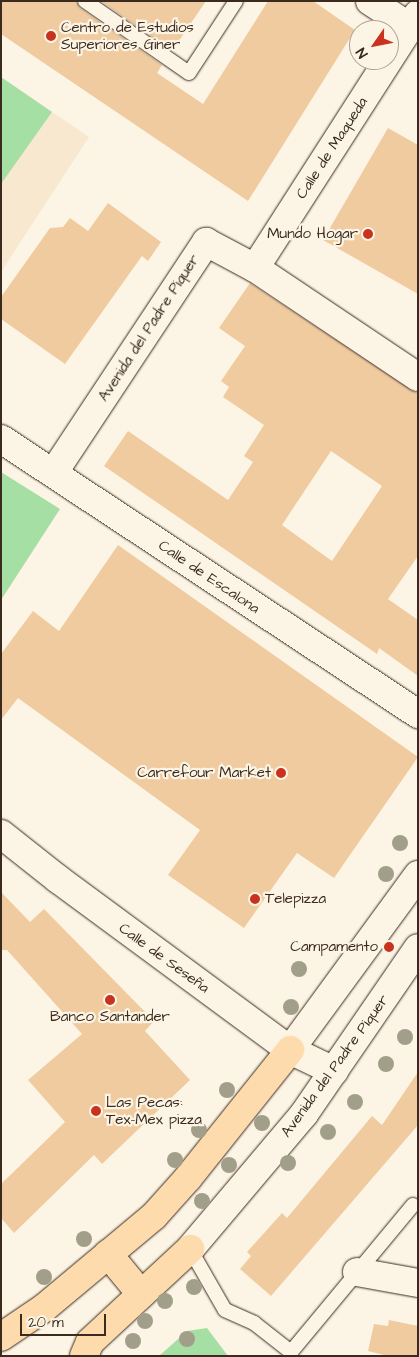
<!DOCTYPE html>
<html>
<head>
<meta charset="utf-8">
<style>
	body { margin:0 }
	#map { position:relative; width:419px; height:1357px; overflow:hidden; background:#fcf5e5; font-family:"Architects Daughter",sans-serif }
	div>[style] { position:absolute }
	.built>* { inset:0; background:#f8e8d0 }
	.green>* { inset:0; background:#a5dfa4 }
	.building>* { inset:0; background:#f0cba0 }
	.roads { filter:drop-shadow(0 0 1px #3b2a1e) drop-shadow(0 0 1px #3b2a1e) }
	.lane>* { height:14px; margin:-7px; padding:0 7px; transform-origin:7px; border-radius:7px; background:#fcf5e5 }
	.street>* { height:28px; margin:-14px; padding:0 14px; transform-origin:14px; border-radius:14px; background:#fcf5e5 }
	.secondary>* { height:28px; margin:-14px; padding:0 14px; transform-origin:14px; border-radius:14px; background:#fcf5e5 }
	.highway>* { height:28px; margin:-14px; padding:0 14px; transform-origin:14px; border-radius:14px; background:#fedbac }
	.trees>* { width:16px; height:16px; margin:-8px; border-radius:50%; background:#a19e8a }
	.dots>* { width:14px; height:14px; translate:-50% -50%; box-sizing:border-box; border:2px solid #fcf5e5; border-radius:50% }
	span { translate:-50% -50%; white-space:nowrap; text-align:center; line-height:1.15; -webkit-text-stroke:4.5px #fcf5e5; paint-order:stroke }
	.poi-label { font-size:15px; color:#3b2a1e }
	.left { translate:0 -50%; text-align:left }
	.right { translate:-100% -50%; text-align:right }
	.street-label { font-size:15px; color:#3b2a1e }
	.frame { position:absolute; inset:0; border:2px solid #3b2a1e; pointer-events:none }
	.north { position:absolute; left:349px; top:20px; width:50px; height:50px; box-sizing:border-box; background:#fcf5e5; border:1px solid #afa495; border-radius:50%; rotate:237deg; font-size:14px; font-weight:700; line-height:20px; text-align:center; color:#3b2a1e }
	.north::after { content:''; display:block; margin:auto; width:18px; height:22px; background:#c8321e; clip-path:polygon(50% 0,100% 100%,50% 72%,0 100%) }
	.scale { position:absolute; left:20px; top:1314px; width:86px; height:22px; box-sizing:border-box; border:2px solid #3b2a1e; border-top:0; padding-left:6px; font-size:15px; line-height:18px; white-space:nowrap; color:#3b2a1e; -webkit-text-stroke:4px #fcf5e5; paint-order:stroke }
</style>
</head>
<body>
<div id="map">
	<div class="built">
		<div style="clip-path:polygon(1px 77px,89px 137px,1px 272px)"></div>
	</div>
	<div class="green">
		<div style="clip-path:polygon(1px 77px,52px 112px,1px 184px)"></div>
		<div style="clip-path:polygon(1px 472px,60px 509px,1px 600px)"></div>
		<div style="clip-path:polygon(207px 1328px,228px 1356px,159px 1356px,187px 1331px)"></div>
	</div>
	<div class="building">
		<div style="clip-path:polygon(1px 1px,76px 1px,80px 8px,162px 65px,157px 73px,203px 104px,268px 1px,313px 1px,355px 30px,248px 201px,1px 34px)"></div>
		<div style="clip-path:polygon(101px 1px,206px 1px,172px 51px)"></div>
		<div style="clip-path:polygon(388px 128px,418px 145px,418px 294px,323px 240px)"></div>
		<div style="clip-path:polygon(108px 203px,161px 242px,148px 261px,142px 256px,65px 364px,1px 319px,1px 297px,50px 228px,63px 227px,70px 218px,88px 231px)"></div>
		<div style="clip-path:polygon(evenodd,250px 283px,418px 394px,418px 556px,388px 599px,418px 620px,418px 676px,379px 648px,377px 654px,104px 466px,128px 431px,228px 500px,253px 462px,244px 456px,264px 425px,223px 397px,229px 387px,221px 381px,245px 346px,219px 328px,250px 283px,331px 451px,382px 486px,332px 561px,282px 525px,331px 451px)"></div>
		<div style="clip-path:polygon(118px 545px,418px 757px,334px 878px,297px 853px,244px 928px,168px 875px,200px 830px,18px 698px,1px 720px,1px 654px,33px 611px,59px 631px)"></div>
		<div style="clip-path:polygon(1px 892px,30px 922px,44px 909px,154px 1021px,145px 1031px,190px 1080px,102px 1164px,94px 1155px,14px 1233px,1px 1218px,1px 1184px,65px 1122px,28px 1080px,82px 1034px,7px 950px,1px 950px)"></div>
		<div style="clip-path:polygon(418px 1072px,418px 1125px,271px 1296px,240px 1269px,251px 1256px,247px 1252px,282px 1213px,287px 1218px,372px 1116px,382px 1125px)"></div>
		<div style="clip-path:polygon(389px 1320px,418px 1326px,418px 1356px,388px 1356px,368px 1351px,374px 1324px,388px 1326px)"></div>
	</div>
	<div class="roads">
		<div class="lane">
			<div style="left:85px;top:1px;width:126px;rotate:34.7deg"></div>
			<div style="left:189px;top:73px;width:86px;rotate:-56.9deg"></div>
			<div style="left:190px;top:1249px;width:70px;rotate:60.2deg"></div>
			<div style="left:225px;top:1310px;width:32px;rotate:24deg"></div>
			<div style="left:254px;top:1323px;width:47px;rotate:38.1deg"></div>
			<div style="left:291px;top:1352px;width:191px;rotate:-50.3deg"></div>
		</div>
		<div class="street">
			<div style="left:370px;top:1px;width:48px;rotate:33deg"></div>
			<div style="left:255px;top:268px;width:302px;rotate:-57.3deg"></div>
			<div style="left:1px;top:439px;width:500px;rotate:33.4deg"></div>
			<div style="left:54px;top:472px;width:276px;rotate:-56.5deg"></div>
			<div style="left:206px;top:242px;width:55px;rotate:28deg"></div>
			<div style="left:255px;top:268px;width:196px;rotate:33.8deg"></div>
			<div style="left:357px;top:1272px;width:62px;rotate:10.2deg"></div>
		</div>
		<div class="secondary">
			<div style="left:1px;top:834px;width:73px;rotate:38.3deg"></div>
			<div style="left:58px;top:879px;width:288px;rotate:36.4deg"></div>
			<div style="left:290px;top:1050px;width:49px;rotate:25.5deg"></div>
			<div style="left:290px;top:1050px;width:217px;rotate:-53.8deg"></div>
			<div style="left:190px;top:1249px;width:177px;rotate:-49.8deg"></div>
			<div style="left:304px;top:1114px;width:201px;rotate:-55.5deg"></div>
		</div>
		<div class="highway">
			<div style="left:108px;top:1254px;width:52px;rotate:50.5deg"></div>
			<div style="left:1px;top:1337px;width:52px;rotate:-34deg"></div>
			<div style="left:44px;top:1308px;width:143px;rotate:-39.9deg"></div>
			<div style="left:154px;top:1216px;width:51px;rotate:-48.2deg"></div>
			<div style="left:188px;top:1178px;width:164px;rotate:-51.4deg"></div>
			<div style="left:84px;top:1356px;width:15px;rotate:-67deg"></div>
			<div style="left:90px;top:1342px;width:137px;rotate:-42.9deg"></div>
		</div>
	</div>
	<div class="trees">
		<div style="left:400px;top:843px"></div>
		<div style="left:386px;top:874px"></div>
		<div style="left:299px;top:969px"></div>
		<div style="left:291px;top:1007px"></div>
		<div style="left:405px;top:1037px"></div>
		<div style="left:386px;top:1064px"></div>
		<div style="left:227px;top:1090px"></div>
		<div style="left:355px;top:1102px"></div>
		<div style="left:262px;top:1123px"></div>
		<div style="left:199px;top:1130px"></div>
		<div style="left:328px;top:1132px"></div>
		<div style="left:175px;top:1160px"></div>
		<div style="left:288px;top:1163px"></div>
		<div style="left:229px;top:1165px"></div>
		<div style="left:202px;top:1201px"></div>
		<div style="left:84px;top:1239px"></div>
		<div style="left:44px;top:1277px"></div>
		<div style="left:194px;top:1287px"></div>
		<div style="left:165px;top:1301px"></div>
		<div style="left:145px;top:1321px"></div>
		<div style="left:187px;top:1339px"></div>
		<div style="left:133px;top:1341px"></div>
	</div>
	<div class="dots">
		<div style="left:51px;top:36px;background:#c8321e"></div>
		<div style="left:368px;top:234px;background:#c8321e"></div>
		<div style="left:281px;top:773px;background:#c8321e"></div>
		<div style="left:255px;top:899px;background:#c8321e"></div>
		<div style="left:389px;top:947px;background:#c8321e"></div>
		<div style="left:110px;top:1000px;background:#c8321e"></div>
		<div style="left:96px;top:1111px;background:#c8321e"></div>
	</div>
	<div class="poi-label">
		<span class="left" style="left:61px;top:36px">Centro de Estudios<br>Superiores Giner</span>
		<span class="right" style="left:358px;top:234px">Mundo Hogar</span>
		<span class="right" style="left:271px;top:773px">Carrefour Market</span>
		<span class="left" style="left:265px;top:899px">Telepizza</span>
		<span class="right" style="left:378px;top:947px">Campamento</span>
		<span style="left:110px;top:1017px">Banco Santander</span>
		<span class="left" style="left:106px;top:1111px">Las Pecas:<br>Tex-Mex pizza</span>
	</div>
	<div class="street-label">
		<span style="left:332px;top:148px;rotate:-57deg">Calle de Maqueda</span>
		<span style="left:149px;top:328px;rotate:-57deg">Avenida del Padre Piquer</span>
		<span style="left:209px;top:577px;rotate:34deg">Calle de Escalona</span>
		<span style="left:164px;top:958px;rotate:36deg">Calle de Seseña</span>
		<span style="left:335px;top:1066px;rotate:-54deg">Avenida del Padre Piquer</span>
	</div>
	<div class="frame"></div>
	<div class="north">N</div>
	<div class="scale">20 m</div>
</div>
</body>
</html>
